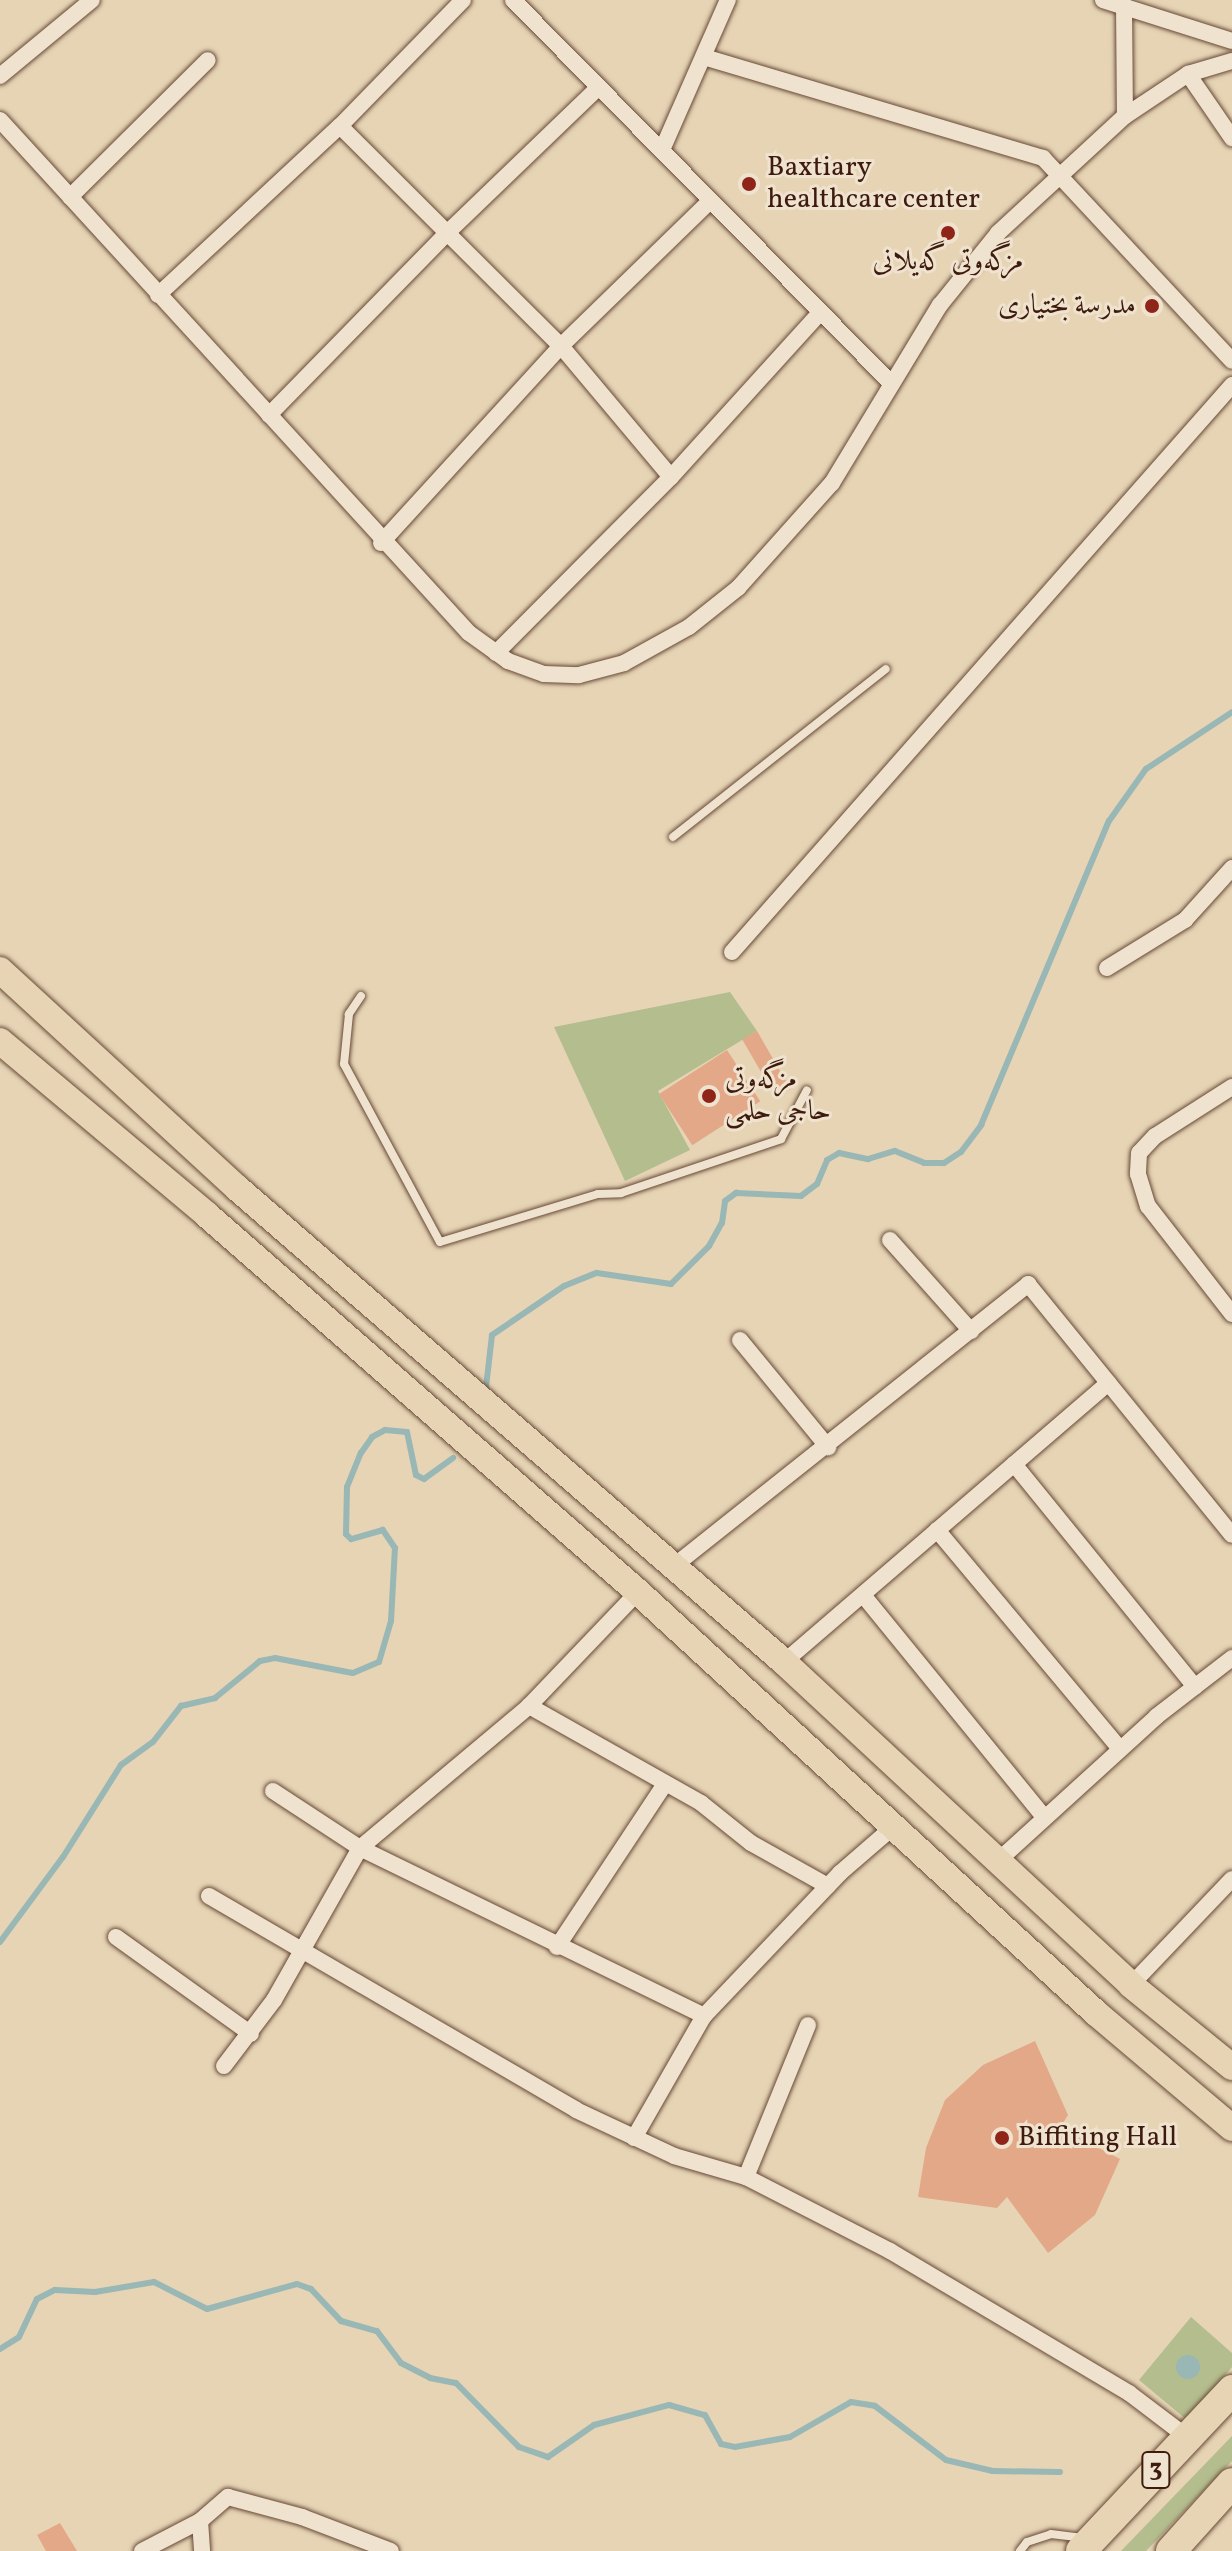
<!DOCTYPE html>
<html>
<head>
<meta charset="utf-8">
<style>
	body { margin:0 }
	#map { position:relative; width:1232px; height:2551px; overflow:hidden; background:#e6d4b5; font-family:Vollkorn,Amiri,serif }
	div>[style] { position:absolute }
	.green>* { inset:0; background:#b4bd8e }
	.water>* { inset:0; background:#98b7b5 }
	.round { border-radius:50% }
	.stream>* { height:6px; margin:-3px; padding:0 3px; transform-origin:3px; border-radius:3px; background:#98b7b5 }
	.building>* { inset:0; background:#e2a888; transform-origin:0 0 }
	.roads { filter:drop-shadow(0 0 2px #684936) drop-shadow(0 0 2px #684936) }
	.lane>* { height:8px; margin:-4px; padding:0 4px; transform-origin:4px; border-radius:4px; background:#efe3cf }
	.street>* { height:16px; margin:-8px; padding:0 8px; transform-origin:8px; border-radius:8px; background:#efe3cf }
	.primary>* { height:26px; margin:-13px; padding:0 13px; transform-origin:13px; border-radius:13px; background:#e6d4b5 }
	.highway>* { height:30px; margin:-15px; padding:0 15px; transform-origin:15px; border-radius:15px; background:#e6d4b5 }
	.dots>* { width:22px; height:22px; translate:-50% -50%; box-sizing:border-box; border:4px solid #efe3cf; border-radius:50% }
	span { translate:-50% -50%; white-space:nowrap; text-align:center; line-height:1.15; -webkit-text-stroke:6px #efe3cf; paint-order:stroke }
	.shield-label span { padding:2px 6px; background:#efe3cf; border:2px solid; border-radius:6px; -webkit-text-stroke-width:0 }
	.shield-label { font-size:26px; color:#3e1b0c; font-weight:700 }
	.poi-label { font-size:28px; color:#3e1b0c }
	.left { translate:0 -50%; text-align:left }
	.right { translate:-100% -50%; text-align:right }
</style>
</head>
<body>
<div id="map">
	<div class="green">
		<div style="clip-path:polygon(730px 992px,757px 1031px,658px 1091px,690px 1150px,625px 1181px,554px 1027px)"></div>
		<div style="clip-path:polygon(1191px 2317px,1232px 2353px,1232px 2367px,1187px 2420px,1139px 2380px)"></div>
		<div style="clip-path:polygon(1232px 2436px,1232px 2461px,1146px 2551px,1121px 2551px)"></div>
	</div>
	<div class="water">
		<div class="round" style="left:1176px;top:2355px;width:24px;height:24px"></div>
	</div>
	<div class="stream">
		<div style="left:486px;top:1387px;width:52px;rotate:-83.4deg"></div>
		<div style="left:492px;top:1335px;width:87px;rotate:-34.2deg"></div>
		<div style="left:564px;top:1286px;width:35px;rotate:-22deg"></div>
		<div style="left:597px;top:1273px;width:75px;rotate:8.5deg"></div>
		<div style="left:671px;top:1284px;width:54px;rotate:-45deg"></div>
		<div style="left:709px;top:1246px;width:26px;rotate:-61deg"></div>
		<div style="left:722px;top:1223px;width:22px;rotate:-82deg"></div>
		<div style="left:725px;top:1201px;width:14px;rotate:-36deg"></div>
		<div style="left:736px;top:1193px;width:65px;rotate:2.6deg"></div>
		<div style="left:801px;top:1196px;width:20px;rotate:-37deg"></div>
		<div style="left:817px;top:1184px;width:26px;rotate:-67deg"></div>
		<div style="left:827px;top:1160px;width:14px;rotate:-30deg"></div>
		<div style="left:839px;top:1153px;width:30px;rotate:12deg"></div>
		<div style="left:868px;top:1159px;width:28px;rotate:-17deg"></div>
		<div style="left:895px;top:1151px;width:31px;rotate:22deg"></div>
		<div style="left:924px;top:1163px;width:20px"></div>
		<div style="left:944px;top:1163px;width:20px;rotate:-33deg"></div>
		<div style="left:961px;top:1152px;width:34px;rotate:-53deg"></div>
		<div style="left:981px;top:1125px;width:330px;rotate:-67.2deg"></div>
		<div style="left:1109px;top:821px;width:64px;rotate:-54.6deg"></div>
		<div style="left:1146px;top:769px;width:103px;rotate:-33.5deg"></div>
		<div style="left:0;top:1942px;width:106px;rotate:-53.5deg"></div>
		<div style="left:63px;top:1857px;width:109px;rotate:-57.8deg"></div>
		<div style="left:121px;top:1765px;width:39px;rotate:-36deg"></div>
		<div style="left:153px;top:1742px;width:46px;rotate:-52.1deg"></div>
		<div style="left:181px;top:1706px;width:35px;rotate:-13deg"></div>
		<div style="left:215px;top:1698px;width:58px;rotate:-39.4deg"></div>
		<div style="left:260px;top:1661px;width:15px;rotate:-11deg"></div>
		<div style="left:275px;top:1658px;width:79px;rotate:10.9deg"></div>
		<div style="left:353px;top:1673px;width:28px;rotate:-23deg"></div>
		<div style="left:379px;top:1662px;width:43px;rotate:-73.7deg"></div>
		<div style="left:391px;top:1621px;width:73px;rotate:-86.9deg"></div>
		<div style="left:395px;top:1548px;width:22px;rotate:-124deg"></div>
		<div style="left:383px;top:1530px;width:33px;rotate:164deg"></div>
		<div style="left:351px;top:1539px;width:7px;rotate:-135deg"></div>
		<div style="left:346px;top:1534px;width:47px;rotate:-88.8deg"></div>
		<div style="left:347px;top:1487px;width:37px;rotate:-68deg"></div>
		<div style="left:361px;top:1453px;width:19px;rotate:-55deg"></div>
		<div style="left:372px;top:1437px;width:15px;rotate:-28deg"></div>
		<div style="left:385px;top:1430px;width:22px;rotate:5deg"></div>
		<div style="left:407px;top:1432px;width:44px;rotate:78.2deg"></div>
		<div style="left:416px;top:1475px;width:9px;rotate:27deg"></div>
		<div style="left:424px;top:1479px;width:36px;rotate:-36deg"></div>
		<div style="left:0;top:2349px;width:22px;rotate:-32deg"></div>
		<div style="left:19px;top:2337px;width:42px;rotate:-64.7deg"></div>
		<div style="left:37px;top:2299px;width:20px;rotate:-27deg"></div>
		<div style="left:55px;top:2290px;width:40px;rotate:2.9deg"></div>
		<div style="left:95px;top:2292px;width:60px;rotate:-9.6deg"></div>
		<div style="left:154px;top:2282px;width:59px;rotate:27deg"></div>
		<div style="left:207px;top:2309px;width:93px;rotate:-15.5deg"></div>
		<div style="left:297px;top:2284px;width:15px;rotate:20deg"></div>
		<div style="left:311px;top:2289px;width:44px;rotate:46.8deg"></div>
		<div style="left:341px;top:2321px;width:37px;rotate:16deg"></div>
		<div style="left:377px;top:2331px;width:40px;rotate:53deg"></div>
		<div style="left:401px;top:2363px;width:33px;rotate:27deg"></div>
		<div style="left:430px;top:2378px;width:26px;rotate:11deg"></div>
		<div style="left:456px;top:2383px;width:90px;rotate:45.5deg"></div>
		<div style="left:519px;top:2447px;width:31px;rotate:19deg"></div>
		<div style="left:548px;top:2457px;width:56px;rotate:-34.8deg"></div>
		<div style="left:594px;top:2425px;width:78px;rotate:-14.9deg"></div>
		<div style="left:669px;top:2405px;width:37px;rotate:16deg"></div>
		<div style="left:705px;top:2415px;width:33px;rotate:61deg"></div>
		<div style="left:721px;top:2444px;width:14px;rotate:12deg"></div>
		<div style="left:735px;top:2447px;width:56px;rotate:-10.3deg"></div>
		<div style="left:790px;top:2437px;width:70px;rotate:-29.8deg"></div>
		<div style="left:851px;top:2402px;width:24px;rotate:9deg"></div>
		<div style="left:875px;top:2406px;width:89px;rotate:37.3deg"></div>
		<div style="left:946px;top:2460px;width:48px;rotate:13.2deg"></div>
		<div style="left:993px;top:2471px;width:67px;rotate:0.9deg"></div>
	</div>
	<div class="building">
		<div style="left:757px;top:1031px;width:67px;height:17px;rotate:60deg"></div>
		<div style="left:727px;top:1050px;width:61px;height:81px;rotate:57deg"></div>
		<div style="clip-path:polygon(1035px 2041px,1068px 2115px,1060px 2128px,1120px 2159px,1095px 2215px,1048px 2253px,1007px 2197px,997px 2208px,918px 2197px,926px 2148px,945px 2100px,983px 2065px)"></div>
		<div style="clip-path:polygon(60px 2523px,77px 2551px,46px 2551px,37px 2535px)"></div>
	</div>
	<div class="roads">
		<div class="lane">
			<div style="left:673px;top:837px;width:271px;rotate:-38.3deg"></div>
			<div style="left:361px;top:996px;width:22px;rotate:124deg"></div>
			<div style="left:349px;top:1014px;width:50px;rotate:95.7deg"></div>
			<div style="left:344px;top:1064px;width:202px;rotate:61.7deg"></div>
			<div style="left:440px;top:1242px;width:165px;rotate:-16.9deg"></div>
			<div style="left:598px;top:1194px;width:23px;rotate:-2deg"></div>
			<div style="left:621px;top:1193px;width:169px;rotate:-18.6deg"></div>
			<div style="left:781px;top:1139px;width:55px;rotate:-62deg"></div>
			<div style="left:1020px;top:2551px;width:11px;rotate:-52deg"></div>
			<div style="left:1027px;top:2542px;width:25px;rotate:-18deg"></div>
			<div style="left:1051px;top:2534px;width:32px;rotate:7deg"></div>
		</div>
		<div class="street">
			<div style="left:513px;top:0;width:537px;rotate:45.38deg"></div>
			<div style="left:1103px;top:0;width:135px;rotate:17.6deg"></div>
			<div style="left:1124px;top:5px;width:111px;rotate:89.5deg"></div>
			<div style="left:704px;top:57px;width:354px;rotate:16.6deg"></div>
			<div style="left:1043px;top:158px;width:277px;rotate:47deg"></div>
			<div style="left:1188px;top:74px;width:78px;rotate:55.5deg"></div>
			<div style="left:0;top:76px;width:119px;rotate:-39.6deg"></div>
			<div style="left:0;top:120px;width:695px;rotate:47.57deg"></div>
			<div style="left:469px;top:633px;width:48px;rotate:35.7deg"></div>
			<div style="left:508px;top:661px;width:38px;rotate:20deg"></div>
			<div style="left:544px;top:674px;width:35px;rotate:2deg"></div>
			<div style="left:579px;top:675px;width:47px;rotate:-14.9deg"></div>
			<div style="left:624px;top:663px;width:74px;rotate:-29deg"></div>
			<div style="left:689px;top:627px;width:63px;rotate:-38.5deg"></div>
			<div style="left:738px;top:588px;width:141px;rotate:-48.2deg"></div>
			<div style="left:832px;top:483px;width:208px;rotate:-58.8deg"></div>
			<div style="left:940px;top:305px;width:92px;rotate:-51.1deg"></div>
			<div style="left:998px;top:233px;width:173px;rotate:-42.7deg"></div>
			<div style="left:1125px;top:116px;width:76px;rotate:-33.7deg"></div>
			<div style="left:1188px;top:74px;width:46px;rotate:-16.5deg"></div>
			<div style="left:340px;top:126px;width:312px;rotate:44.9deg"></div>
			<div style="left:561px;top:346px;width:171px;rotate:50deg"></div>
			<div style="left:662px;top:150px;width:164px;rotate:-66.3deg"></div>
			<div style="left:70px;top:197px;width:194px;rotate:-44.8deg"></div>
			<div style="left:158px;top:295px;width:248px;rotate:-42.9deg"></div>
			<div style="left:340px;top:126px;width:176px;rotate:-45.7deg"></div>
			<div style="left:269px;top:415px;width:252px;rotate:-45.6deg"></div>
			<div style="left:445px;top:235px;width:212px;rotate:-43.9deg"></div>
			<div style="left:381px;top:543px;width:267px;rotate:-47.6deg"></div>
			<div style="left:561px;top:346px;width:206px;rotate:-44.2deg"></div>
			<div style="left:496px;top:653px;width:248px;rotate:-45.2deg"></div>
			<div style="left:671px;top:477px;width:220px;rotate:-47.8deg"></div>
			<div style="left:732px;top:952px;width:756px;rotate:-48.59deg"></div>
			<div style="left:1107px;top:968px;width:92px;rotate:-31.6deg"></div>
			<div style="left:1185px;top:920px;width:70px;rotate:-47.9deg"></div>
			<div style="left:1232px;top:1087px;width:91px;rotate:147.5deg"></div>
			<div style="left:1155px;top:1136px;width:23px;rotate:133deg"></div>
			<div style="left:1139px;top:1153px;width:21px;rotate:93deg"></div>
			<div style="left:1138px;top:1174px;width:34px;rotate:73deg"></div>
			<div style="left:1148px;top:1206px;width:137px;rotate:52.1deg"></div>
			<div style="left:890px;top:1240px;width:122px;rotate:48.3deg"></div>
			<div style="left:740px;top:1340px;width:139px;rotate:50.6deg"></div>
			<div style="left:1014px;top:1464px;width:287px;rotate:50.9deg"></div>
			<div style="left:937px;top:1530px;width:285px;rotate:50.1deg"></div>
			<div style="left:674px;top:1566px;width:453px;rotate:-38.5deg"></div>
			<div style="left:1028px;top:1284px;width:323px;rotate:50.9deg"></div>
			<div style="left:863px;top:1595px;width:286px;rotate:50.8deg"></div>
			<div style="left:784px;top:1662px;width:428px;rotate:-40.7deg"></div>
			<div style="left:529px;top:1706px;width:197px;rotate:29.4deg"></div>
			<div style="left:701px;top:1803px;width:64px;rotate:38.7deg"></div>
			<div style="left:751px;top:1843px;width:88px;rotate:29.2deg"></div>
			<div style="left:273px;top:1791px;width:104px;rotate:33.2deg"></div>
			<div style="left:360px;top:1848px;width:383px;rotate:26deg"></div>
			<div style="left:1000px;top:1859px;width:212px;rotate:-42.3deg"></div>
			<div style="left:1157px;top:1716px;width:95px;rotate:-37.7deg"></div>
			<div style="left:209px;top:1896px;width:425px;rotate:30.2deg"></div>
			<div style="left:576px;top:2110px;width:108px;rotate:25.1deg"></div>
			<div style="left:674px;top:2156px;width:75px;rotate:16.3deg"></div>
			<div style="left:746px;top:2177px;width:162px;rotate:27.2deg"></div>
			<div style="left:890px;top:2251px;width:278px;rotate:30.7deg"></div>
			<div style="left:1129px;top:2393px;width:73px;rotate:37.2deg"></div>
			<div style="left:116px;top:1937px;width:166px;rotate:35.7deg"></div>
			<div style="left:557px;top:1947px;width:196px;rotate:-56.5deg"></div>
			<div style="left:1131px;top:1985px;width:146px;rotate:-46.4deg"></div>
			<div style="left:224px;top:2066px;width:83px;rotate:-52.9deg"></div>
			<div style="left:274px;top:2000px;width:175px;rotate:-60.5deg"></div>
			<div style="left:360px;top:1848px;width:221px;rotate:-40deg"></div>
			<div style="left:529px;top:1706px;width:158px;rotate:-46.3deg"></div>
			<div style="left:634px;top:2138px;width:141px;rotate:-60.2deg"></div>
			<div style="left:704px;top:2016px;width:197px;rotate:-46.4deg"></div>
			<div style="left:840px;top:1873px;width:69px;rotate:-40.9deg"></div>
			<div style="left:746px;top:2177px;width:164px;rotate:-67.8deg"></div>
			<div style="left:200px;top:2521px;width:30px;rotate:86deg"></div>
			<div style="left:142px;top:2551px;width:65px;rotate:-27.3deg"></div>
			<div style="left:200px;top:2521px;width:37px;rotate:-41deg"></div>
			<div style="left:228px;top:2497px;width:77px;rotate:15.1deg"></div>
			<div style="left:302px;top:2517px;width:95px;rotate:20.9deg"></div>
		</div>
		<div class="primary">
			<div style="left:0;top:970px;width:322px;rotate:42.6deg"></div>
			<div style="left:237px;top:1188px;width:724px;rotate:40.91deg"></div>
			<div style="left:784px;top:1662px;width:474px;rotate:42.9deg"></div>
			<div style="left:1131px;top:1985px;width:130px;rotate:39.1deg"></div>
			<div style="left:0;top:1041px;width:270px;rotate:40deg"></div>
			<div style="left:207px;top:1215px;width:573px;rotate:41.18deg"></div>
			<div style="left:638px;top:1592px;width:622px;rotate:42.59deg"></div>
			<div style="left:1096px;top:2013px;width:178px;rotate:40.2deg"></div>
		</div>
		<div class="highway">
			<div style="left:1081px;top:2551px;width:221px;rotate:-46.8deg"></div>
			<div style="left:1171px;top:2551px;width:91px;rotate:-48.1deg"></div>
		</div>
	</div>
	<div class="dots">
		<div style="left:749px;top:184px;background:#8f2418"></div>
		<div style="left:948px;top:233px;background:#8f2418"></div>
		<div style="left:1152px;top:306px;background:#8f2418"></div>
		<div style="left:709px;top:1096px;background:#8f2418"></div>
		<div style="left:1002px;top:2138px;background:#8f2418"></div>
	</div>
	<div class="shield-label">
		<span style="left:1156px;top:2470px">3</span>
	</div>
	<div class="poi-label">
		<span class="left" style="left:767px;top:184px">Baxtiary<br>healthcare center</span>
		<span style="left:948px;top:262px">مزگەوتی گەیلانی</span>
		<span class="right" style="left:1136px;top:306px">مدرسة بختيارى</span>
		<span class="left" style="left:725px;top:1096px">مزگەوتی<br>حاجی حلمی</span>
		<span class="left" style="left:1018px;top:2138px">Biffiting Hall</span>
	</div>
</div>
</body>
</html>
